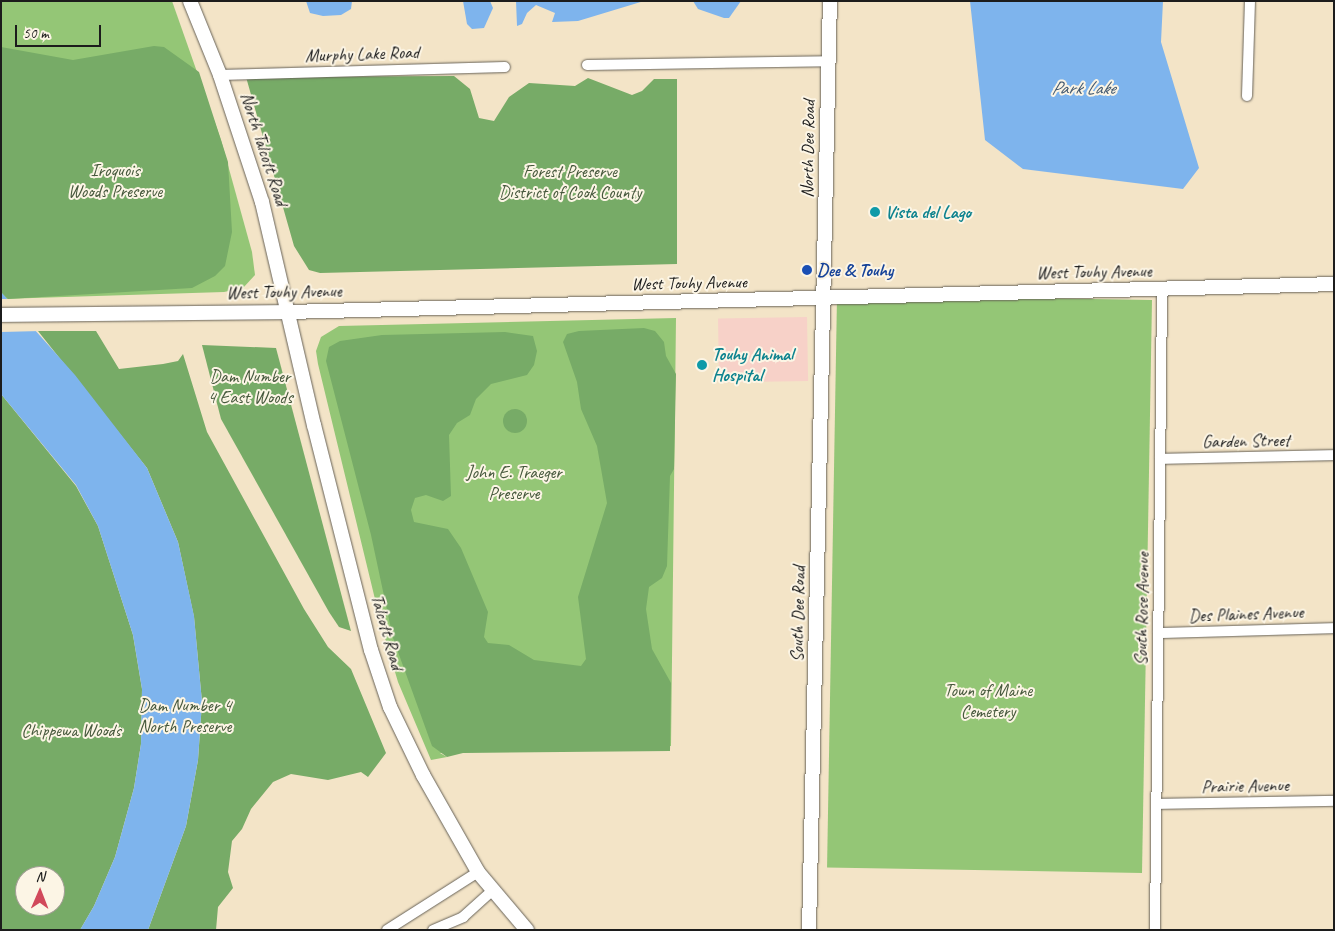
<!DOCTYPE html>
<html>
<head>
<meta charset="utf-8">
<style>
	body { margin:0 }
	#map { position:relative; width:1335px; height:931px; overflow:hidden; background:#f3e4c7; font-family:Caveat,sans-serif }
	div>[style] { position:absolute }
	.built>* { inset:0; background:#f7d1c8; transform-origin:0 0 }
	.green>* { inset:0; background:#94c676; transform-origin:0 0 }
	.forest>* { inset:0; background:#77ab67 }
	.round { border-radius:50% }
	.water>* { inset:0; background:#7eb4ed }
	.pier>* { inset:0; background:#f3e4c7 }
	.roads { filter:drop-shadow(0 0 1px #676258) drop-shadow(0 0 1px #676258) }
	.minor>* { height:10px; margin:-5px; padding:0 5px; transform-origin:5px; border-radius:5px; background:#fff }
	.secondary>* { height:14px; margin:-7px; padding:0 7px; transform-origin:7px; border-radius:7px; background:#fff }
	.dots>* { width:14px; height:14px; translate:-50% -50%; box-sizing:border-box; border:2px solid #fcf5e5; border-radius:50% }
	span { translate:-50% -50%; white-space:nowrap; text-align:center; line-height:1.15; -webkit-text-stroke:4px #fcf5e5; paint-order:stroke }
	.street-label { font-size:18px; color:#1c1c1c }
	.park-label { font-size:18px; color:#46583c }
	.culture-label { font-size:18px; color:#0d838f; font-weight:700 }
	.left { translate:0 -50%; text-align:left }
	.transit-label { font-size:18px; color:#164399; font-weight:700 }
	.water-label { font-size:19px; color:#435970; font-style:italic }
	.frame { position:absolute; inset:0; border:2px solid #1c1c1c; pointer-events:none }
	.north { position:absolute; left:15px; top:866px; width:50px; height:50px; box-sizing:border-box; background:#fcf5e5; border:1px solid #a29e95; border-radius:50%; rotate:1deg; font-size:14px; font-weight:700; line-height:20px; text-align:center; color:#1c1c1c }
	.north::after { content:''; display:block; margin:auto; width:18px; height:22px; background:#d1495b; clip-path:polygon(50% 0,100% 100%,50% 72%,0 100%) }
	.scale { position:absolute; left:15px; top:25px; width:86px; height:22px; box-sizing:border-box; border:2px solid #1c1c1c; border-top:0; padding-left:6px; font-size:15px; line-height:18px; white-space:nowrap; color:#1c1c1c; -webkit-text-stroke:4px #fcf5e5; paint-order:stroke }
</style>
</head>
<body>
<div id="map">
	<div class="built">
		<div style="left:807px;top:317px;width:64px;height:89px;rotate:89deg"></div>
	</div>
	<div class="green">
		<div style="clip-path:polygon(1px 1px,172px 1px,221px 140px,252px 252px,255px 275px,243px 288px,224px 292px,1px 299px)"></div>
		<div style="left:1152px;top:300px;width:573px;height:315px;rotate:91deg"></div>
		<div style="clip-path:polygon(676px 318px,671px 746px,440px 753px,447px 757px,431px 760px,398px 682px,382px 628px,318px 364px,316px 351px,321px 337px,339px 326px)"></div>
	</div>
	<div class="forest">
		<div style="clip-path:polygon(154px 46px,164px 47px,199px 72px,221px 140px,228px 162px,232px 232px,225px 266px,215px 276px,192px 288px,8px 299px,1px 292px,1px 47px,73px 60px)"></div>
		<div style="clip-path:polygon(454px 76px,470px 89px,479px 118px,494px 121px,509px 97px,529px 83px,575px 86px,588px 78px,632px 95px,642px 91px,654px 79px,677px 79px,677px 264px,320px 273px,309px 270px,294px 246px,246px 77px)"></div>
		<div style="clip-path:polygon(644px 328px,655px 331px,664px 342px,666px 356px,676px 374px,674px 469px,670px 476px,667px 566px,662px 578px,649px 587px,646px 609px,652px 649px,671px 683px,670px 751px,463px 753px,447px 757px,432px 746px,393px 638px,371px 535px,326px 361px,329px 347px,340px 341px,382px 335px,505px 332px,533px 336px,537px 351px,534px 365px,527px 375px,491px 384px,476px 399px,470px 415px,457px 423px,449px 435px,451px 496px,443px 501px,426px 495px,415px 498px,411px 510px,414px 522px,448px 529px,461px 548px,488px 612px,484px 637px,488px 643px,509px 645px,534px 660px,581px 666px,586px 659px,578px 597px,607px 503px,597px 446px,581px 409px,577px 382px,563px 342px,567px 334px,579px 331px)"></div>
		<div style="clip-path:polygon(38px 331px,96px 331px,119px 369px,163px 364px,178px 361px,183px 354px,207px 432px,304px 609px,328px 647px,351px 669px,386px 753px,368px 777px,361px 772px,328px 780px,291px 774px,273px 782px,251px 809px,242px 829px,232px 841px,228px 872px,233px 888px,218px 907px,216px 930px,148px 930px,186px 826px,198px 760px,202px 702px,194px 617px,178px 542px,147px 468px)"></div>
		<div style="clip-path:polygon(202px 345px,276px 348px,351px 631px,339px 627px,329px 612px,221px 419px)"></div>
		<div style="clip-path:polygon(evenodd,1px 394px,76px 486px,98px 526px,133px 635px,142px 689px,141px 744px,134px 788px,115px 857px,94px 906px,80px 930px,1px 930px,1px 394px,25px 876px,55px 876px,55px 906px,25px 906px,25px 876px)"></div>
		<div class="round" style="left:503px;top:409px;width:24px;height:24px"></div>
	</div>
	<div class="water">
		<div style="clip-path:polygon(306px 1px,352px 1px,351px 9px,341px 15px,323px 16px,310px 13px)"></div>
		<div style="clip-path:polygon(463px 1px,490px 1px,493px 8px,484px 28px,472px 29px,467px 24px)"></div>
		<div style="clip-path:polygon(516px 1px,644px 1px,578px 21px,552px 22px,555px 13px,536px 5px,527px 13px,522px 24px,517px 26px)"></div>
		<div style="clip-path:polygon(693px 1px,741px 1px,729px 18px,724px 18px,698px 9px)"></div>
		<div style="clip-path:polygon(970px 1px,1163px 1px,1161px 42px,1199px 168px,1183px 189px,1023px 169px,985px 140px)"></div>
		<div style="clip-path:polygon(1px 292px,75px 375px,147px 468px,178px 542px,194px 616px,202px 702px,198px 760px,186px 826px,148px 930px,80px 930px,94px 906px,115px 857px,134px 788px,141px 744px,142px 689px,133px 635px,98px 526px,76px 485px,1px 394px)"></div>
	</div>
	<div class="pier">
		<div style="clip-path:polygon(1px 299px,11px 299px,41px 331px,1px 332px)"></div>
	</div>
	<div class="roads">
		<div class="minor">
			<div style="left:587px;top:65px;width:242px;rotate:-0.9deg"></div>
			<div style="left:220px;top:75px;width:285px;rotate:-1.6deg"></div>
			<div style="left:1247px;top:96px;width:95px;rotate:-88.2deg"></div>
			<div style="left:1160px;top:459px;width:174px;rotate:-1.3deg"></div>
			<div style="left:1158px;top:633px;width:176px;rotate:-1.6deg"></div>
			<div style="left:1157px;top:804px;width:177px;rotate:-1deg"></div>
			<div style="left:387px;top:930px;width:108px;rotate:-32.5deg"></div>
			<div style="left:433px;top:930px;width:33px;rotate:-23deg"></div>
			<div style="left:463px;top:917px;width:39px;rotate:-42deg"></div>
			<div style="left:1155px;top:930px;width:641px;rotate:-89.37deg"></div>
		</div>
		<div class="secondary">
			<div style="left:190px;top:1px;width:80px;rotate:67.9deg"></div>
			<div style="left:220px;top:75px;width:134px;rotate:71.7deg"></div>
			<div style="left:262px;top:202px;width:229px;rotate:76.9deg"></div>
			<div style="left:314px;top:425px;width:232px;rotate:75.8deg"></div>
			<div style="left:371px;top:650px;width:60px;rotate:71.6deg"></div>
			<div style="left:390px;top:707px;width:76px;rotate:64.1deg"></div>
			<div style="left:423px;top:775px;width:112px;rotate:60.4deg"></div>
			<div style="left:478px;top:872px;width:76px;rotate:49.8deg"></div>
			<div style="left:1px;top:315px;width:287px;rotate:-0.6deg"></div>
			<div style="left:288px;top:312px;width:1046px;rotate:-1.53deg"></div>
			<div style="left:809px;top:930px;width:929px;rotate:-88.71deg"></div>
		</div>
	</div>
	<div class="dots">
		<div style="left:875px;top:212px;background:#0f9aa8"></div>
		<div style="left:807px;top:270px;background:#1a4fb4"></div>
		<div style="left:702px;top:365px;background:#0f9aa8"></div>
	</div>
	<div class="street-label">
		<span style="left:362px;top:54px;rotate:-2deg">Murphy Lake Road</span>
		<span style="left:264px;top:149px;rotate:72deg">North Talcott Road</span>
		<span style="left:808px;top:149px;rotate:-89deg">North Dee Road</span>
		<span style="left:1094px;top:272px;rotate:-1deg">West Touhy Avenue</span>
		<span style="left:689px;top:283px;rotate:-1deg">West Touhy Avenue</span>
		<span style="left:284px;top:292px;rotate:-1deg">West Touhy Avenue</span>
		<span style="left:1246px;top:441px;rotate:-1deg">Garden Street</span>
		<span style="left:1142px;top:609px;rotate:-89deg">South Rose Avenue</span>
		<span style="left:798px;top:614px;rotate:-89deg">South Dee Road</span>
		<span style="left:1246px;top:614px;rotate:-2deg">Des Plaines Avenue</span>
		<span style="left:387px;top:632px;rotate:74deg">Talcott Road</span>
		<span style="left:1245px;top:786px;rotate:-1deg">Prairie Avenue</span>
	</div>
	<div class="park-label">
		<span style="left:115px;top:181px">Iroquois<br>Woods Preserve</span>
		<span style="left:570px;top:182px">Forest Preserve<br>District of Cook County</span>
		<span style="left:250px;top:387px">Dam Number<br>4 East Woods</span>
		<span style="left:514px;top:483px">John E. Traeger<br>Preserve</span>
		<span style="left:988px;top:701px">Town of Maine<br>Cemetery</span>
		<span style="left:185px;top:716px">Dam Number 4<br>North Preserve</span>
		<span style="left:71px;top:730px">Chippewa Woods</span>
	</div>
	<div class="culture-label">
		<span class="left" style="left:885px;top:212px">Vista del Lago</span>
		<span class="left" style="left:712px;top:365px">Touhy Animal<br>Hospital</span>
	</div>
	<div class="transit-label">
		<span class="left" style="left:817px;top:270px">Dee &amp; Touhy</span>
	</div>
	<div class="water-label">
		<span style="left:1083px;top:89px">Park Lake</span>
	</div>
	<div class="frame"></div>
	<div class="north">N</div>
	<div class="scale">50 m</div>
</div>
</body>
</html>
